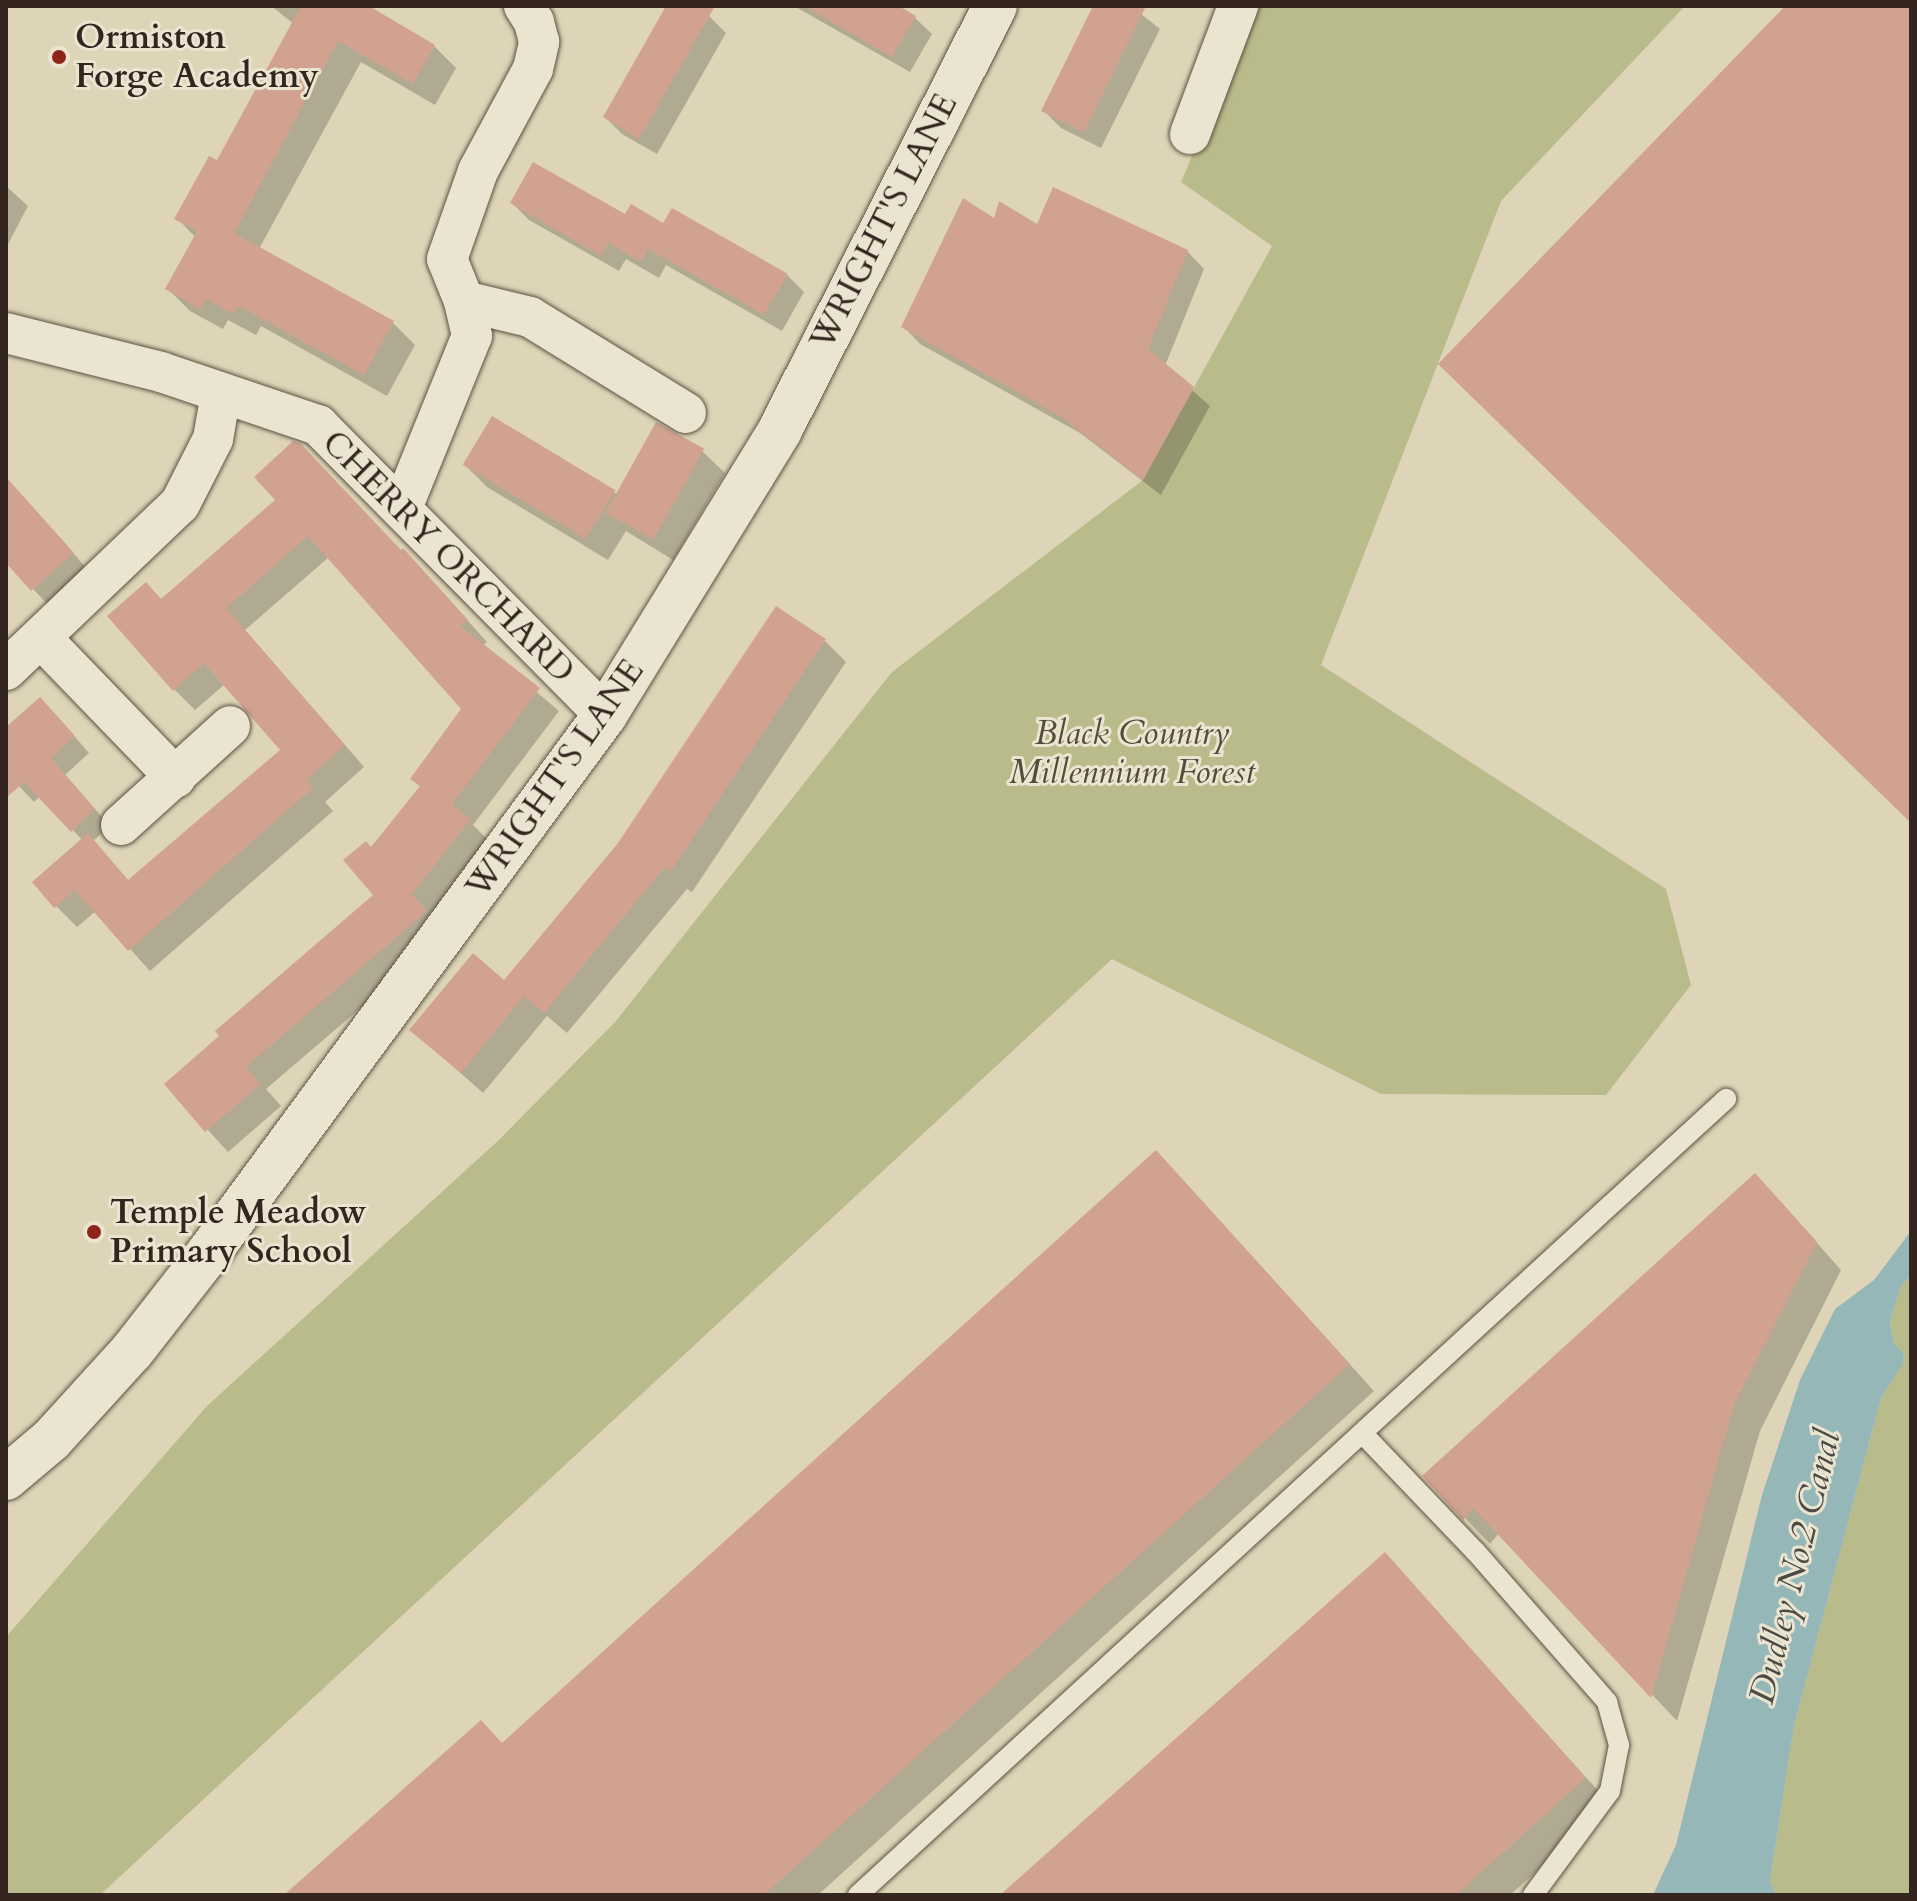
<!DOCTYPE html>
<html>
<head>
<meta charset="utf-8">
<style>
	body { margin:0 }
	#map { position:relative; width:1917px; height:1901px; overflow:hidden; background:#ded5b8; font-family:Cardo,serif }
	div>[style] { position:absolute }
	.green>* { inset:0; background:#b9bb8a }
	.water>* { inset:0; background:#95b7b7 }
	.shadow>* { inset:0; background:#0003 }
	.building>* { inset:0; background:#d1a290; transform-origin:0 0 }
	.roads { filter:drop-shadow(0 0 2px #5e5244) drop-shadow(0 0 2px #5e5244) }
	.lane>* { height:20px; margin:-10px; padding:0 10px; transform-origin:10px; border-radius:10px; background:#eae4d1 }
	.street>* { height:40px; margin:-20px; padding:0 20px; transform-origin:20px; border-radius:20px; background:#eae4d1 }
	.secondary>* { height:44px; margin:-22px; padding:0 22px; transform-origin:22px; border-radius:22px; background:#eae4d1 }
	.dots>* { width:22px; height:22px; translate:-50% -50%; box-sizing:border-box; border:4px solid #eae4d1; border-radius:50% }
	span { translate:-50% -50%; white-space:nowrap; text-align:center; line-height:1.15; -webkit-text-stroke:6px #eae4d1; paint-order:stroke }
	.poi-label { font-size:34px; color:#34261e; font-weight:700 }
	.left { translate:0 -50%; text-align:left }
	.street-label { font-size:34px; color:#34261e }
	.park-label { font-size:34px; color:#554b39; font-style:italic }
	.water-label { font-size:36px; color:#4c4a44; font-style:italic }
	.frame { position:absolute; inset:0; border:8px solid #34261e; pointer-events:none }
</style>
</head>
<body>
<div id="map">
	<div class="green">
		<div style="clip-path:polygon(1256px 6px,1685px 6px,1501px 201px,1321px 665px,1666px 889px,1691px 985px,1606px 1095px,1381px 1094px,1112px 959px,100px 1895px,6px 1895px,6px 1637px,207px 1406px,500px 1139px,616px 1021px,892px 672px,1143px 480px,1272px 246px,1181px 182px)"></div>
		<div style="clip-path:polygon(1911px 1275px,1911px 1895px,1776px 1895px,1770px 1881px,1794px 1726px,1881px 1398px,1903px 1363px,1904px 1354px,1894px 1343px,1890px 1322px,1901px 1286px)"></div>
	</div>
	<div class="water">
		<div style="clip-path:polygon(1911px 1231px,1911px 1275px,1901px 1286px,1890px 1322px,1894px 1343px,1904px 1354px,1903px 1364px,1881px 1398px,1794px 1726px,1770px 1881px,1776px 1895px,1653px 1895px,1676px 1845px,1762px 1495px,1800px 1380px,1835px 1309px,1874px 1280px)"></div>
	</div>
	<div class="shadow">
		<div style="clip-path:polygon(271px 6px,365px 6px,434px 46px,456px 68px,435px 105px,361px 62px,259px 249px,393px 323px,415px 345px,387px 396px,261px 326px,256px 335px,228px 320px,223px 329px,190px 311px,168px 289px,196px 238px,177px 218px,218px 163px,294px 24px)"></div>
		<div style="clip-path:polygon(669px 6px,691px 6px,709px 16px,726px 33px,657px 154px,622px 134px,605px 117px)"></div>
		<div style="clip-path:polygon(794px 6px,895px 6px,914px 17px,932px 34px,910px 72px)"></div>
		<div style="clip-path:polygon(1095px 6px,1131px 6px,1160px 29px,1101px 148px,1061px 128px,1044px 111px)"></div>
		<div style="clip-path:polygon(6px 186px,28px 206px,6px 248px)"></div>
		<div style="clip-path:polygon(512px 203px,626px 217px,664px 225px,787px 275px,804px 292px,782px 331px,666px 265px,659px 278px,626px 259px,619px 271px,529px 220px)"></div>
		<div style="clip-path:polygon(996px 221px,1187px 251px,1204px 269px,1165px 366px,1210px 406px,1161px 495px,1080px 433px,920px 344px,903px 326px)"></div>
		<div style="clip-path:polygon(702px 451px,725px 473px,673px 560px,626px 531px,608px 560px,487px 487px,465px 465px,616px 493px)"></div>
		<div style="clip-path:polygon(6px 489px,28px 502px,89px 571px,50px 607px,6px 560px)"></div>
		<div style="clip-path:polygon(278px 500px,401px 552px,424px 572px,487px 642px,482px 646px,559px 711px,473px 825px,490px 842px,447px 934px,266px 1089px,281px 1106px,228px 1152px,166px 1084px,376px 895px,372px 850px,421px 787px,413px 779px,463px 709px,329px 557px,245px 630px,364px 767px,325px 802px,333px 811px,150px 971px,96px 911px,77px 927px,56px 906px,83px 841px,41px 796px,34px 802px,6px 772px,6px 730px,56px 715px,89px 753px,65px 775px,110px 826px,93px 841px,129px 881px,283px 750px,225px 684px,195px 710px,174px 689px,162px 600px)"></div>
		<div style="clip-path:polygon(824px 640px,846px 662px,692px 892px,687px 889px,567px 1033px,547px 1016px,483px 1093px,412px 1030px,504px 982px)"></div>
		<div style="clip-path:polygon(1182px 1179px,1374px 1391px,818px 1895px,287px 1895px,503px 1745px)"></div>
		<div style="clip-path:polygon(1780px 1201px,1841px 1270px,1760px 1431px,1677px 1721px,1499px 1533px,1490px 1544px,1425px 1476px)"></div>
		<div style="clip-path:polygon(1385px 1555px,1611px 1805px,1510px 1895px,1003px 1895px)"></div>
	</div>
	<div class="building">
		<div style="clip-path:polygon(301px 6px,369px 6px,435px 45px,413px 84px,338px 41px,234px 233px,394px 321px,364px 375px,238px 306px,233px 314px,206px 299px,200px 309px,165px 289px,197px 231px,174px 219px,209px 156px,217px 160px)"></div>
		<div style="clip-path:polygon(666px 6px,715px 6px,639px 139px,603px 117px)"></div>
		<div style="clip-path:polygon(804px 6px,899px 6px,916px 16px,892px 57px)"></div>
		<div style="clip-path:polygon(1093px 6px,1146px 6px,1084px 132px,1041px 111px)"></div>
		<div style="clip-path:polygon(1785px 6px,1911px 6px,1911px 823px,1438px 364px)"></div>
		<div style="clip-path:polygon(533px 162px,625px 214px,631px 204px,663px 223px,672px 208px,788px 274px,764px 315px,648px 249px,641px 262px,608px 243px,601px 256px,510px 203px)"></div>
		<div style="clip-path:polygon(1053px 187px,1188px 250px,1148px 349px,1194px 387px,1143px 480px,1060px 416px,901px 327px,963px 198px,994px 218px,999px 201px,1037px 224px)"></div>
		<div style="left:492px;top:416px;width:144px;height:57px;rotate:31deg"></div>
		<div style="left:656px;top:422px;width:55px;height:104px;rotate:29deg"></div>
		<div style="clip-path:polygon(293px 441px,301px 444px,401px 550px,403px 548px,468px 620px,460px 626px,540px 688px,452px 804px,471px 819px,412px 894px,427px 911px,246px 1067px,261px 1084px,205px 1132px,164px 1084px,219px 1036px,215px 1031px,373px 895px,343px 860px,366px 841px,371px 847px,420px 786px,410px 779px,461px 709px,308px 536px,226px 608px,345px 745px,306px 780px,313px 788px,128px 951px,75px 890px,54px 908px,32px 882px,88px 833px,128px 880px,280px 750px,204px 663px,173px 691px,107px 616px,146px 582px,161px 599px,275px 500px,254px 477px)"></div>
		<div style="clip-path:polygon(6px 477px,74px 553px,31px 591px,6px 563px)"></div>
		<div style="clip-path:polygon(776px 606px,826px 639px,670px 872px,664px 868px,544px 1013px,524px 996px,461px 1073px,409px 1030px,473px 953px,504px 980px,618px 843px)"></div>
		<div style="clip-path:polygon(40px 697px,75px 736px,51px 758px,95px 809px,71px 832px,24px 782px,6px 798px,6px 727px)"></div>
		<div style="clip-path:polygon(1156px 1150px,1350px 1364px,764px 1895px,284px 1895px,481px 1720px,502px 1743px)"></div>
		<div style="clip-path:polygon(1755px 1173px,1817px 1242px,1734px 1405px,1651px 1698px,1473px 1508px,1463px 1520px,1422px 1476px)"></div>
		<div style="clip-path:polygon(1385px 1552px,1586px 1778px,1456px 1895px,1000px 1895px)"></div>
	</div>
	<div class="roads">
		<div class="lane">
			<div style="left:1363px;top:1434px;width:162px;rotate:46.3deg"></div>
			<div style="left:1475px;top:1551px;width:201px;rotate:48.8deg"></div>
			<div style="left:1607px;top:1702px;width:45px;rotate:74.4deg"></div>
			<div style="left:1619px;top:1745px;width:47px;rotate:101.1deg"></div>
			<div style="left:1610px;top:1791px;width:129px;rotate:126.5deg"></div>
			<div style="left:858px;top:1895px;width:1178px;rotate:-42.52deg"></div>
		</div>
		<div class="street">
			<div style="left:1190px;top:134px;width:137px;rotate:-69.4deg"></div>
			<div style="left:464px;top:301px;width:68px;rotate:13.6deg"></div>
			<div style="left:530px;top:317px;width:183px;rotate:31.6deg"></div>
			<div style="left:6px;top:333px;width:160px;rotate:14.1deg"></div>
			<div style="left:161px;top:372px;width:166px;rotate:18.7deg"></div>
			<div style="left:318px;top:425px;width:408px;rotate:45.3deg"></div>
			<div style="left:402px;top:508px;width:186px;rotate:-67.9deg"></div>
			<div style="left:472px;top:336px;width:36px;rotate:-103deg"></div>
			<div style="left:464px;top:301px;width:45px;rotate:-112deg"></div>
			<div style="left:447px;top:259px;width:93px;rotate:-70.6deg"></div>
			<div style="left:478px;top:171px;width:116px;rotate:-61.7deg"></div>
			<div style="left:533px;top:69px;width:28px;rotate:-77deg"></div>
			<div style="left:539px;top:42px;width:21px;rotate:-104deg"></div>
			<div style="left:534px;top:22px;width:19px;rotate:-122deg"></div>
			<div style="left:41px;top:638px;width:194px;rotate:46deg"></div>
			<div style="left:6px;top:670px;width:240px;rotate:-43.7deg"></div>
			<div style="left:180px;top:504px;width:73px;rotate:-63.1deg"></div>
			<div style="left:213px;top:439px;width:47px;rotate:-80.1deg"></div>
			<div style="left:121px;top:825px;width:147px;rotate:-42.2deg"></div>
		</div>
		<div class="secondary">
			<div style="left:6px;top:1478px;width:59px;rotate:-40.2deg"></div>
			<div style="left:51px;top:1440px;width:120px;rotate:-47.7deg"></div>
			<div style="left:132px;top:1351px;width:127px;rotate:-52deg"></div>
			<div style="left:210px;top:1251px;width:666px;rotate:-53.61deg"></div>
			<div style="left:605px;top:715px;width:334px;rotate:-58.4deg"></div>
			<div style="left:780px;top:430px;width:475px;rotate:-63.1deg"></div>
		</div>
	</div>
	<div class="dots">
		<div style="left:59px;top:57px;background:#8f2418"></div>
		<div style="left:94px;top:1232px;background:#8f2418"></div>
	</div>
	<div class="poi-label">
		<span class="left" style="left:75px;top:57px">Ormiston<br>Forge Academy</span>
		<span class="left" style="left:110px;top:1232px">Temple Meadow<br>Primary School</span>
	</div>
	<div class="street-label">
		<span style="left:884px;top:222px;rotate:-63deg">WRIGHT'S LANE</span>
		<span style="left:448px;top:557px;rotate:45deg">CHERRY ORCHARD</span>
		<span style="left:555px;top:779px;rotate:-55deg">WRIGHT'S LANE</span>
	</div>
	<div class="park-label">
		<span style="left:1132px;top:753px">Black Country<br>Millennium Forest</span>
	</div>
	<div class="water-label">
		<span style="left:1795px;top:1567px;rotate:-76deg">Dudley No.2 Canal</span>
	</div>
	<div class="frame"></div>
</div>
</body>
</html>
